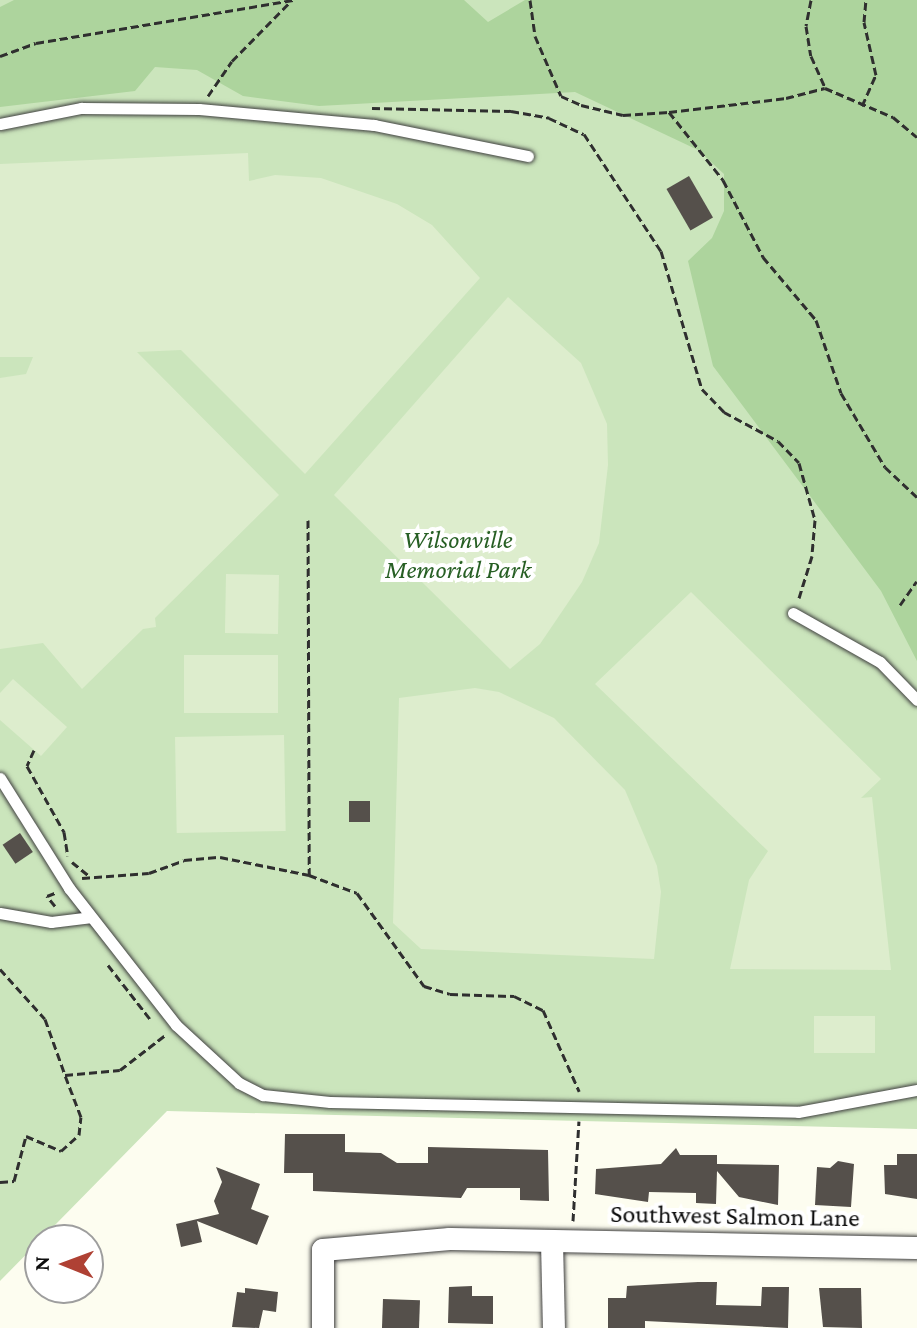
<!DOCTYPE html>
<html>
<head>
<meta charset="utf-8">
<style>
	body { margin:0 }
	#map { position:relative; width:917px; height:1328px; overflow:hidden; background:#fdfdf0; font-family:"Crimson Pro",serif }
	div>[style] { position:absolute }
	.green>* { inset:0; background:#cbe5bc }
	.forest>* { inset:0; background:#add49d }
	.pitch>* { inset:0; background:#ddedcd; transform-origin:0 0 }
	.building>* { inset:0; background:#55504b; transform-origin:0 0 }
	.path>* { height:3px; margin-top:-1.5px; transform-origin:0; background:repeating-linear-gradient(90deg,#2f2f2f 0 8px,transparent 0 12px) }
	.roads { filter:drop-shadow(0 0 2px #404040) drop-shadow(0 0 2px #404040) }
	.lane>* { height:11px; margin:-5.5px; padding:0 5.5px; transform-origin:5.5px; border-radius:5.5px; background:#fff }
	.street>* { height:22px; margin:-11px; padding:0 11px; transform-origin:11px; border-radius:11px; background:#fff }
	span { translate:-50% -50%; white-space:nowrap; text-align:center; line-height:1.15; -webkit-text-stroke:8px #fff; paint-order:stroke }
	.park-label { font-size:26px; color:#275f24; font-style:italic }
	.street-label { font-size:26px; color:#0d0d0d }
	.north { position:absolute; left:24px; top:1224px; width:80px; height:80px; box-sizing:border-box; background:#fff; border:2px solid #9e9e9e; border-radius:50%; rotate:271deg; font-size:22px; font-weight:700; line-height:32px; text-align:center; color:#0d0d0d }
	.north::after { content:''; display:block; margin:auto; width:28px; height:36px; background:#af4134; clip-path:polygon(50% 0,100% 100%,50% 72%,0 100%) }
</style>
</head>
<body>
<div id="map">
	<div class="green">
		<div style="clip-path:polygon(0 0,917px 0,917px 1129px,167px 1111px,0 1281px)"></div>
	</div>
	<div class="forest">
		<div style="clip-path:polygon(14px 0,464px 0,488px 22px,525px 0,917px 0,917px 661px,881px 591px,713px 366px,688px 261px,712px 238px,724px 211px,724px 174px,698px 150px,575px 92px,319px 106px,243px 96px,197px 70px,155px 67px,135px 91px,0 107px,0 7px)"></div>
	</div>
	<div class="pitch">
		<div style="clip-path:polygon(248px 153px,249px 181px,275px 175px,321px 178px,397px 204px,432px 225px,480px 278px,305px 474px,181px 350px,137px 352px,279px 495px,155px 618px,156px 627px,143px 629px,82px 689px,43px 643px,0 649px,0 378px,26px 374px,33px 357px,0 357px,0 164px)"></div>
		<div style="clip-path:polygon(508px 297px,581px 363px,607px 424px,608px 465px,599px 543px,582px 582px,540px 644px,510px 669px,334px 495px)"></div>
		<div style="left:226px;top:574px;width:53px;height:59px;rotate:1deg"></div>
		<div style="clip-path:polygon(691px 592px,881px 779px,861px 798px,872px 797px,891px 970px,730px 969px,749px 880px,768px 851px,595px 684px)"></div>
		<div style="left:278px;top:655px;width:58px;height:94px;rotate:90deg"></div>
		<div style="clip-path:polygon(13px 679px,67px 727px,41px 756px,0 720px,0 693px)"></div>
		<div style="clip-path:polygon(475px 688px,499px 692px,554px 718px,625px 790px,657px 866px,661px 892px,654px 959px,421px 949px,393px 923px,399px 698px)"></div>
		<div style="left:284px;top:735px;width:96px;height:109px;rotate:89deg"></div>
		<div style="left:814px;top:1016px;width:61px;height:37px"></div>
	</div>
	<div class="building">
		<div style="left:689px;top:176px;width:48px;height:26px;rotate:60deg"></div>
		<div style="left:349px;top:801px;width:21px;height:21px"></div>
		<div style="left:20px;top:833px;width:23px;height:21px;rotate:56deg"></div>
		<div style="clip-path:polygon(285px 1134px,345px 1134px,345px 1152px,381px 1153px,397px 1163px,428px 1163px,428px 1147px,548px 1150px,549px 1201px,520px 1200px,520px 1188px,467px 1188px,461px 1198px,313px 1191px,313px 1173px,284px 1173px)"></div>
		<div style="clip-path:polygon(676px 1148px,680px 1155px,717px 1155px,717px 1164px,779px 1165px,778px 1205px,739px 1197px,717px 1171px,716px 1204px,696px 1203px,696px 1193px,649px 1192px,648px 1202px,595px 1194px,596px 1169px,661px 1164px)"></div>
		<div style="clip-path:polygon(897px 1154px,917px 1154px,917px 1199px,885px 1194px,884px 1165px,897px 1165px)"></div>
		<div style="clip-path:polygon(838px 1161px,854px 1164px,851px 1207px,815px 1205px,817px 1167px,830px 1168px)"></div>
		<div style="clip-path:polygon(216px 1167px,260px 1184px,251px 1209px,269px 1216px,257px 1245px,197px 1221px,202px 1242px,181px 1247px,176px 1224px,219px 1214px,214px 1201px,222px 1182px)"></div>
		<div style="clip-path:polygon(698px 1282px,717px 1282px,716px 1305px,761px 1306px,762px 1287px,789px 1287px,788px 1328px,645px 1321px,645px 1328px,608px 1328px,608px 1298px,626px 1298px,627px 1286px)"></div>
		<div style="clip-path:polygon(472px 1286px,472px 1296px,493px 1296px,493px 1324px,448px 1323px,449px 1287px)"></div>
		<div style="clip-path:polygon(245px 1288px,278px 1292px,276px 1312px,263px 1310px,259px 1328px,232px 1327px,237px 1292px,245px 1293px)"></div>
		<div style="clip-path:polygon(819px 1288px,861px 1288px,862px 1328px,823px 1327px)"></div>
		<div style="left:383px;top:1299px;width:37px;height:29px;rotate:2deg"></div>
	</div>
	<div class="path">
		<div style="left:530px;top:0;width:36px;rotate:82deg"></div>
		<div style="left:535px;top:36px;width:65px;rotate:66.6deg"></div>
		<div style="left:561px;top:96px;width:22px;rotate:24deg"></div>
		<div style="left:581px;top:105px;width:43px;rotate:13.4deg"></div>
		<div style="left:623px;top:115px;width:46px;rotate:-3.7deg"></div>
		<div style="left:669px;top:112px;width:118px;rotate:-6.8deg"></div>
		<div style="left:786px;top:98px;width:40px;rotate:-14.4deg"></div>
		<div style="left:811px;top:0;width:26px;rotate:101deg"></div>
		<div style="left:806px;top:26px;width:30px;rotate:81deg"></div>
		<div style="left:811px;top:56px;width:35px;rotate:66deg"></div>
		<div style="left:825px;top:88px;width:74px;rotate:23.1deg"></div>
		<div style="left:893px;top:117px;width:31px;rotate:40deg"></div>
		<div style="left:0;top:56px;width:38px;rotate:-20deg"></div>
		<div style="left:36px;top:43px;width:262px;rotate:-9.5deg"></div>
		<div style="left:208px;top:96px;width:42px;rotate:-55.6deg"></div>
		<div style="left:232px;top:61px;width:81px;rotate:-45.5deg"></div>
		<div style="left:862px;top:106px;width:34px;rotate:-66deg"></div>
		<div style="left:876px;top:75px;width:54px;rotate:-102.8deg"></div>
		<div style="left:864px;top:22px;width:22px;rotate:-85deg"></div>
		<div style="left:372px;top:108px;width:139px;rotate:1.2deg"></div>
		<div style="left:511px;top:111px;width:39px;rotate:10deg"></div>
		<div style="left:549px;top:118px;width:38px;rotate:25deg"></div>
		<div style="left:584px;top:134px;width:140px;rotate:56.7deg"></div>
		<div style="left:661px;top:251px;width:144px;rotate:73.5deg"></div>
		<div style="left:702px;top:389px;width:32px;rotate:46deg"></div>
		<div style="left:724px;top:412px;width:61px;rotate:28.2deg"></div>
		<div style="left:778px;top:441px;width:30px;rotate:46deg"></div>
		<div style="left:799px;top:463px;width:59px;rotate:74.3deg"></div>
		<div style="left:815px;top:520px;width:36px;rotate:95deg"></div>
		<div style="left:812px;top:556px;width:44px;rotate:107.2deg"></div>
		<div style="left:669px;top:112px;width:87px;rotate:51.5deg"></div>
		<div style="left:723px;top:180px;width:87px;rotate:62.5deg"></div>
		<div style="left:763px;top:257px;width:82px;rotate:49.9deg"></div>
		<div style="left:816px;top:320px;width:77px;rotate:71.1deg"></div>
		<div style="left:841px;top:393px;width:86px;rotate:59.3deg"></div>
		<div style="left:885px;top:467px;width:44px;rotate:43.2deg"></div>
		<div style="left:308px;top:520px;width:355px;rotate:89.8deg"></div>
		<div style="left:900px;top:605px;width:29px;rotate:-55deg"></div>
		<div style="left:34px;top:750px;width:17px;rotate:114deg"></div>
		<div style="left:27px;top:766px;width:76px;rotate:60.7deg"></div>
		<div style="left:64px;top:832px;width:24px;rotate:81deg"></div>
		<div style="left:72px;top:862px;width:21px;rotate:39deg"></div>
		<div style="left:82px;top:878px;width:67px;rotate:-4.3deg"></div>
		<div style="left:149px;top:873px;width:37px;rotate:-20deg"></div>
		<div style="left:184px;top:860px;width:36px;rotate:-5deg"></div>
		<div style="left:220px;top:857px;width:91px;rotate:11.4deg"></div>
		<div style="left:309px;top:875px;width:51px;rotate:20.6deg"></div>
		<div style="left:357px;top:893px;width:115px;rotate:54.2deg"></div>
		<div style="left:424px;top:986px;width:27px;rotate:17deg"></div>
		<div style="left:450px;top:994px;width:64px;rotate:1.8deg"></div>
		<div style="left:514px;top:996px;width:32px;rotate:26deg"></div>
		<div style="left:543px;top:1010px;width:89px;rotate:66deg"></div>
		<div style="left:55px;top:906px;width:13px;rotate:-129deg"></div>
		<div style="left:47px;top:896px;width:9px;rotate:-21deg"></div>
		<div style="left:108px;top:965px;width:68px;rotate:52.1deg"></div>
		<div style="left:0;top:969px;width:67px;rotate:48deg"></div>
		<div style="left:45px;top:1019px;width:59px;rotate:70.3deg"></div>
		<div style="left:0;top:1182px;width:14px;rotate:-4deg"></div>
		<div style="left:14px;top:1181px;width:47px;rotate:-75.1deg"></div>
		<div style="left:26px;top:1136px;width:38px;rotate:23deg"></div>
		<div style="left:61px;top:1151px;width:24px;rotate:-42deg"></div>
		<div style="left:79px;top:1135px;width:18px;rotate:-84deg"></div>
		<div style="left:81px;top:1117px;width:45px;rotate:-110.9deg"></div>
		<div style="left:65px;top:1075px;width:55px;rotate:-5.2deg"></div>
		<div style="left:120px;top:1070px;width:56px;rotate:-37.7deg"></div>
		<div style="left:573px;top:1221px;width:100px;rotate:-86.6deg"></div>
	</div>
	<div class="roads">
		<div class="lane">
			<div style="left:0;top:124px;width:83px;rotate:-11.2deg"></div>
			<div style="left:81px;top:108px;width:118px;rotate:0.5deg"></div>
			<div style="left:199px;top:109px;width:176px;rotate:5.2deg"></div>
			<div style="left:374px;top:125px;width:157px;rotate:11.4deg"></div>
			<div style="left:793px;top:613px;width:100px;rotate:29.4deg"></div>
			<div style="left:880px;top:662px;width:53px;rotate:45.8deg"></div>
			<div style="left:0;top:778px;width:130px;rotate:57.9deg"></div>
			<div style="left:69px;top:888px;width:174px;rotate:52deg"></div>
			<div style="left:176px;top:1025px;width:86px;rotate:42.6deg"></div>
			<div style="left:239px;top:1083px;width:27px;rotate:27deg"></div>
			<div style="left:263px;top:1095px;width:67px;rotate:6deg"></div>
			<div style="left:330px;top:1102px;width:468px;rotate:1.2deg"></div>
			<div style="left:798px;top:1112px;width:121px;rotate:-10.5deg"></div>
			<div style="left:0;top:913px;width:52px;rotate:10deg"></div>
			<div style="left:51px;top:922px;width:39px;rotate:-7deg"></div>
		</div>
		<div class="street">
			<div style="left:552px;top:1242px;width:86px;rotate:88.7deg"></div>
			<div style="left:323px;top:1328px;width:78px;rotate:-90deg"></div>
			<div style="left:323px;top:1250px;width:127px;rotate:-5deg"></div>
			<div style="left:450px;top:1239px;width:467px;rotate:1.1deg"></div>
		</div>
	</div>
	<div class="park-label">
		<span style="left:458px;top:555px">Wilsonville<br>Memorial Park</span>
	</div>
	<div class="street-label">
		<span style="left:735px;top:1216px;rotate:1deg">Southwest Salmon Lane</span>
	</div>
	<div class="north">N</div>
</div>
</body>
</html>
